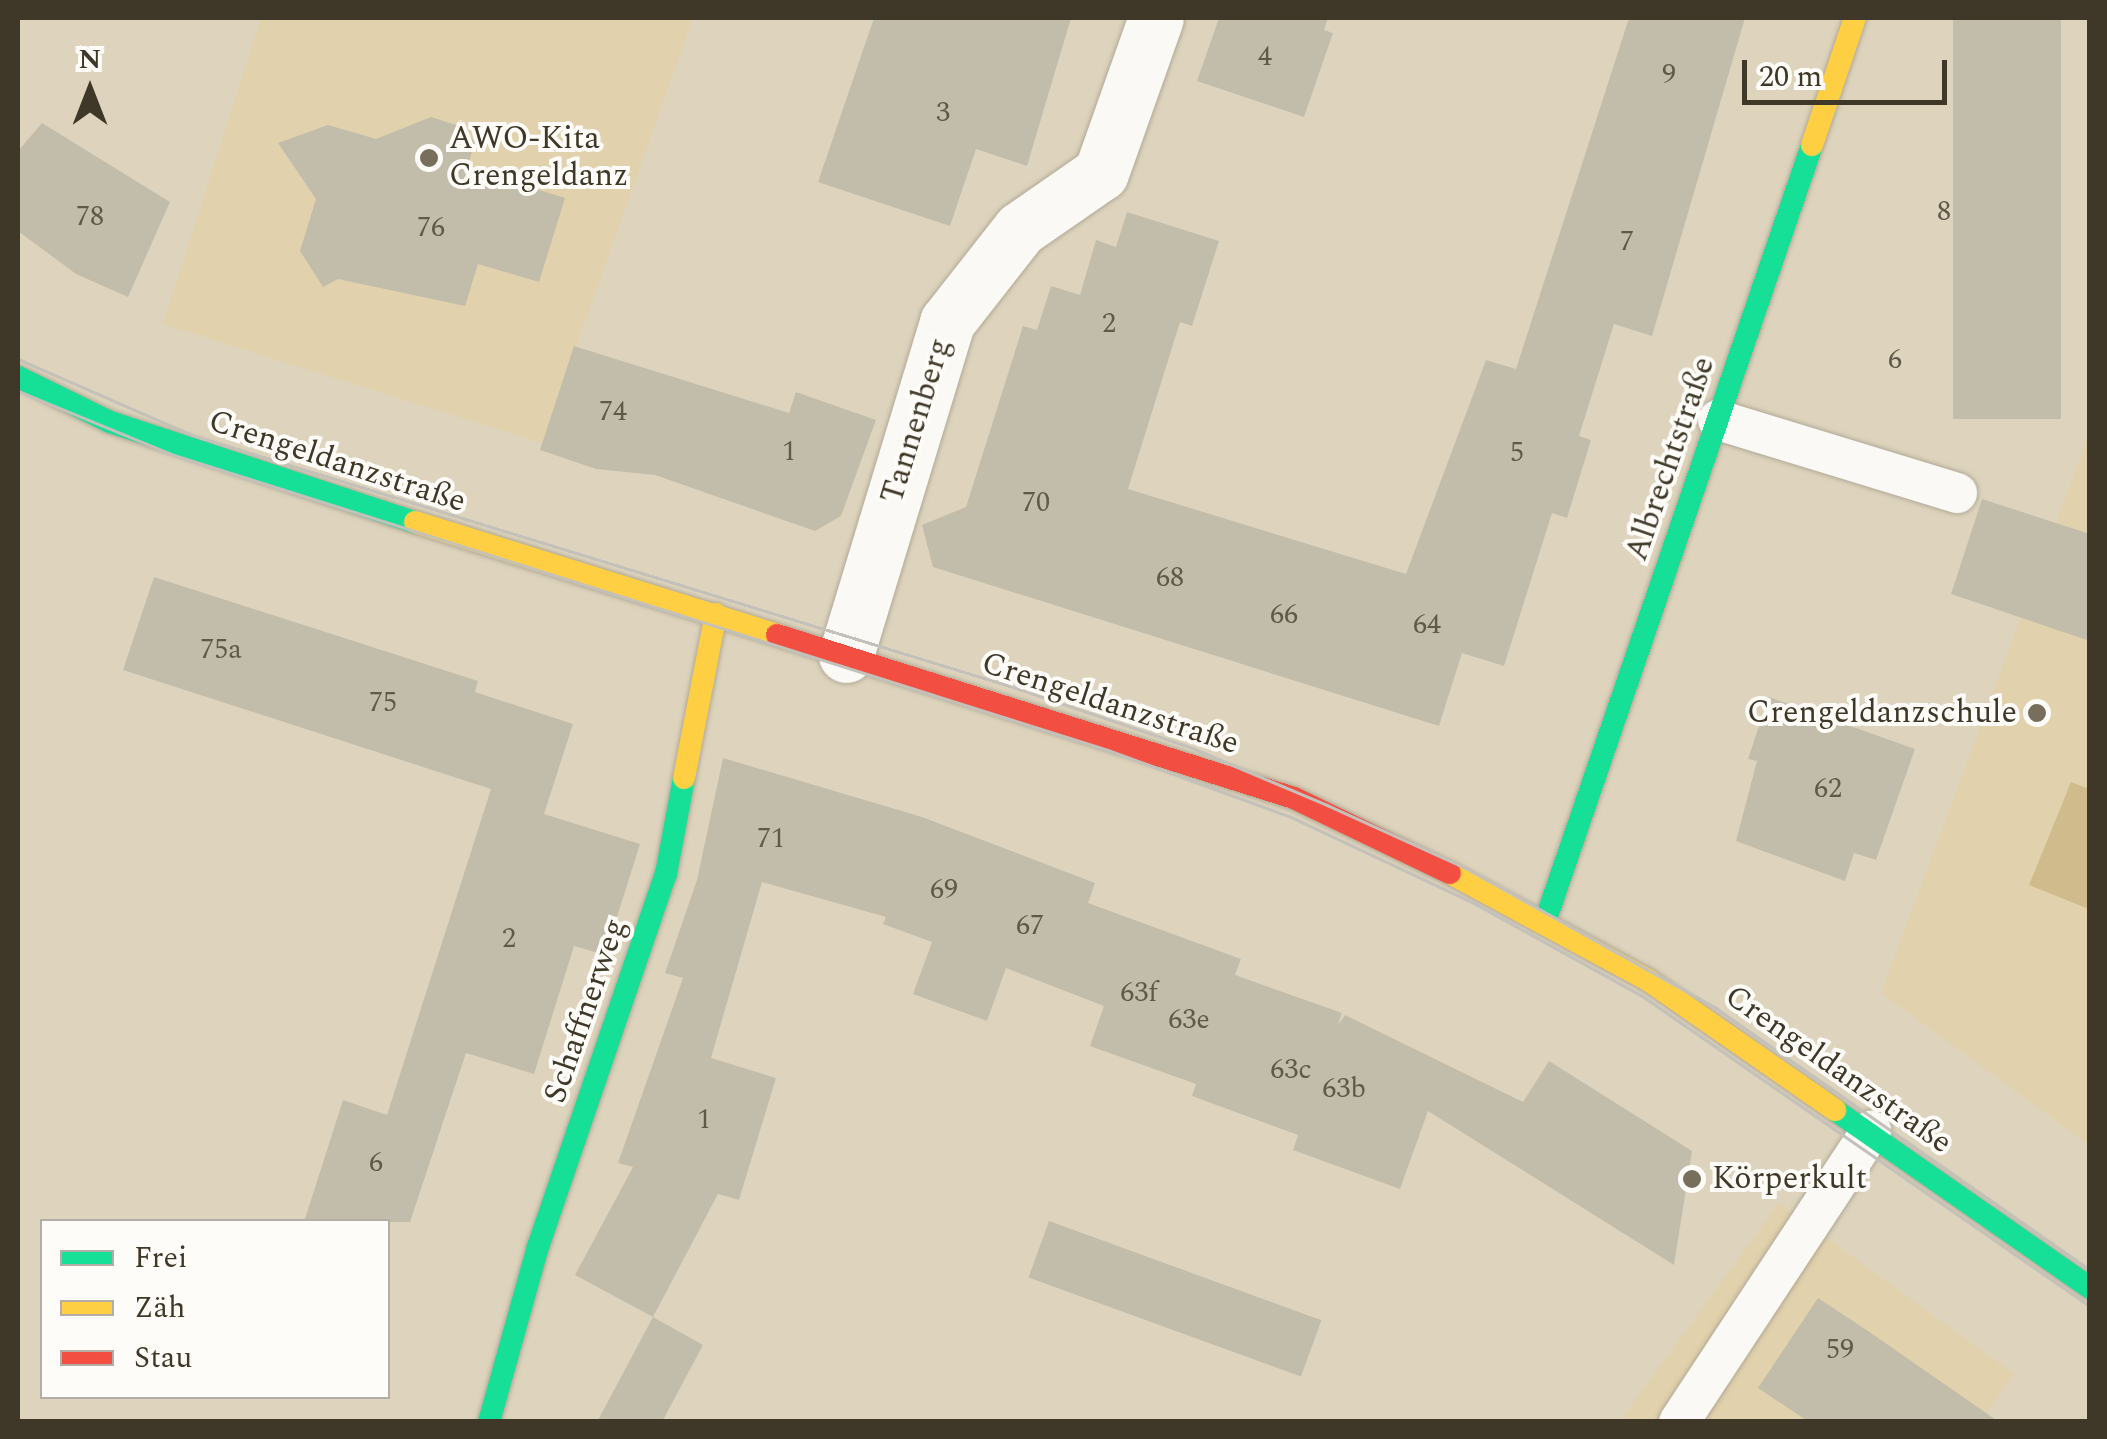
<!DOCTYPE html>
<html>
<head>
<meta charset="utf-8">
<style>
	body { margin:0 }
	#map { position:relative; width:2107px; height:1439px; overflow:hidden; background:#ded4bd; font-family:Spectral,serif }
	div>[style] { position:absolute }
	.built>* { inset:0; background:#e1d1ac }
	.green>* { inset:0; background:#cfbb8c }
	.building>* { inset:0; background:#c2bdab; transform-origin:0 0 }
	.roads { filter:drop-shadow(0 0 2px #b1a997) drop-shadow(0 0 2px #b1a997) }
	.lane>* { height:40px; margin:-20px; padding:0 20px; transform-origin:20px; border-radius:20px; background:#faf9f5 }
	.street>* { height:55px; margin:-27.5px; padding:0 27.5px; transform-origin:27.5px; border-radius:27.5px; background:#faf9f5 }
	.fast>* { height:22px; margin:-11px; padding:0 11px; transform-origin:11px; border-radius:11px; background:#16e098 }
	.slow>* { height:22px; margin:-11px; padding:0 11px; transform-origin:11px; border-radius:11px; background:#ffcf43 }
	.jam>* { height:22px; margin:-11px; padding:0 11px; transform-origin:11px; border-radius:11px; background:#f24e42 }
	.tram>* { height:2.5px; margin:-1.25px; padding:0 1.25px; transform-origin:1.25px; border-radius:1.25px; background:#c4c0ba }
	.dots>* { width:28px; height:28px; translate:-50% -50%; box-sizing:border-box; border:5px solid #fefcf8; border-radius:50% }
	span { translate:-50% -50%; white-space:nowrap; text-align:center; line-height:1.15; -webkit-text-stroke:8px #fefcf8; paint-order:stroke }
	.number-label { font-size:28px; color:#605949 }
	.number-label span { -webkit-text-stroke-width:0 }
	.poi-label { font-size:32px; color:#3f3828 }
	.left { translate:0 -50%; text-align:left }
	.right { translate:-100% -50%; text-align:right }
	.street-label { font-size:32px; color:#3f3828 }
	.frame { position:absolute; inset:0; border:20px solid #3f3828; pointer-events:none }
	.legend { position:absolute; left:40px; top:1219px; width:350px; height:180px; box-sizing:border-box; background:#fefcf8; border:2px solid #b2aea5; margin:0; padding:12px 18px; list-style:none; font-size:30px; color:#3f3828 }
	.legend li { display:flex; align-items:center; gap:20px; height:50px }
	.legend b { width:50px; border:2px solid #b2aea5 }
	.north { position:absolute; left:40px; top:40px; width:100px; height:100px; -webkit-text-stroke:8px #fefcf8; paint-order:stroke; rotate:0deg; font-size:28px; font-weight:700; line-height:40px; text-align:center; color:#3f3828 }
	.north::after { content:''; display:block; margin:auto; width:35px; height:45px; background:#3f3828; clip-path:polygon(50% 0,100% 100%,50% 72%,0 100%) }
	.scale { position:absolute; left:1742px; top:60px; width:205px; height:45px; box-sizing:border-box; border:5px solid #3f3828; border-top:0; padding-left:12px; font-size:30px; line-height:35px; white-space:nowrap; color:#3f3828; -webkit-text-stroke:8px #fefcf8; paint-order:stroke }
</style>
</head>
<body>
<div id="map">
	<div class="built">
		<div style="clip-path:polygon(261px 18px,693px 18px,542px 443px,163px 324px)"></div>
		<div style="clip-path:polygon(2089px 434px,2089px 1145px,1881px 993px)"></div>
		<div style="clip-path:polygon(1779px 1203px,2014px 1374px,1981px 1421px,1619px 1422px)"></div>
	</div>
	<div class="green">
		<div style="clip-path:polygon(2071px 782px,2089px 789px,2089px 909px,2029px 885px)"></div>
	</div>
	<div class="building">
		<div style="clip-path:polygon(874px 18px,1071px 18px,1027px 166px,976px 149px,950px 226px,818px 182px)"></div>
		<div style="clip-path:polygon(1219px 18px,1328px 18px,1324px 30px,1333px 33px,1304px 117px,1197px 81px)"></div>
		<div style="clip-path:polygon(1629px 18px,1745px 18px,1652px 336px,1614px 324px,1579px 436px,1591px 440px,1567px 518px,1552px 513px,1504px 666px,1462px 653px,1439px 726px,933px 567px,922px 525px,966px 507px,1023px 326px,1037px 330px,1051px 286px,1080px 295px,1096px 240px,1116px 247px,1127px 212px,1219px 241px,1192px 326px,1180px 322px,1128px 489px,1406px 574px,1486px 360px,1516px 369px)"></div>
		<div style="left:1953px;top:18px;width:108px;height:401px"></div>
		<div style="clip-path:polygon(431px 117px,459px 126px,475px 142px,467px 168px,565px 198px,539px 282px,478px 264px,465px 306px,338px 279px,323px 287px,300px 251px,316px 199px,278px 143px,328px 125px,376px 139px)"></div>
		<div style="clip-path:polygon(42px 123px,170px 202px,128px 297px,76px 274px,18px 231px,18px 151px)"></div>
		<div style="clip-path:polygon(574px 346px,789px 413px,796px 392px,876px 420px,841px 516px,815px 531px,655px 475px,596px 469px,540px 450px)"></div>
		<div style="clip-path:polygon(1982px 499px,2090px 534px,2090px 641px,1951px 594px)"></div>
		<div style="clip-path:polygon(154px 577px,478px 681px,475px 692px,573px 724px,544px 814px,640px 844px,605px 955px,574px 946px,534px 1074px,466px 1053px,410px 1222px,304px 1222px,343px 1100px,387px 1115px,491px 789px,123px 670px)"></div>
		<div style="clip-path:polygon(1769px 697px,1915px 749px,1876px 860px,1854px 853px,1845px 881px,1736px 841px,1757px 761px,1748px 759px)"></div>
		<div style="clip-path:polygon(723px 758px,922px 817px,1095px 883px,1088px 903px,1241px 959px,1235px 975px,1342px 1013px,1338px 1025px,1345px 1015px,1523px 1102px,1549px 1061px,1692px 1151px,1674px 1265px,1428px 1111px,1400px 1189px,1293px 1150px,1298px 1135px,1192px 1096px,1196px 1084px,1090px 1046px,1104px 1006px,1006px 968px,987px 1021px,913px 994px,932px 942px,883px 924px,886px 917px,762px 882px,711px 1058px,776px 1078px,739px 1200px,718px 1194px,653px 1317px,575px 1275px,633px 1167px,618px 1163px,683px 978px,665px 973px,697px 880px)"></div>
		<div style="left:1049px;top:1221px;width:290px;height:60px;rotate:20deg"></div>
		<div style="clip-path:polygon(1818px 1298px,1868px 1331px,1999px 1422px,1809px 1422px,1758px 1388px)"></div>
		<div style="clip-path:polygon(653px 1317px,703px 1345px,662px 1422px,597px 1422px)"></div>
	</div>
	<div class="roads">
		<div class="lane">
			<div style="left:1718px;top:420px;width:250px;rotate:17deg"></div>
			<div style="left:1679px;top:1422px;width:349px;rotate:-56.6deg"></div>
		</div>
		<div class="street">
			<div style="left:846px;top:655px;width:348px;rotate:-73.1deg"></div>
			<div style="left:947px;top:322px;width:118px;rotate:-51.9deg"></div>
			<div style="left:1020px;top:229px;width:98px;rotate:-34.7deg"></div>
			<div style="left:1101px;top:173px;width:164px;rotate:-70.5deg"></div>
		</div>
		<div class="fast">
			<div style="left:18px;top:377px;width:102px;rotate:26.1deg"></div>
			<div style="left:110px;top:422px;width:321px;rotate:18.2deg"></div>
			<div style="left:1546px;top:919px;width:818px;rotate:-71.03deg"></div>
			<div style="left:1835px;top:1110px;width:311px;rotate:34.9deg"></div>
			<div style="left:489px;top:1422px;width:182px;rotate:-74.4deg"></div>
			<div style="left:538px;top:1247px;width:394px;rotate:-71.1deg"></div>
			<div style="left:666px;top:874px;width:98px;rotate:-79.4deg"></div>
		</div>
		<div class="slow">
			<div style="left:1812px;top:145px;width:134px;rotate:-71.3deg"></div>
			<div style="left:415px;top:522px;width:379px;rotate:17.3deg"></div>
			<div style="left:684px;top:778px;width:167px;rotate:-79deg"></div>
			<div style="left:1450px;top:873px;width:225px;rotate:28.4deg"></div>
			<div style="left:1648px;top:980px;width:228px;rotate:34.8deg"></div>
		</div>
		<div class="jam">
			<div style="left:777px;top:635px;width:542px;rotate:17.5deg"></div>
			<div style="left:1294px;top:798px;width:173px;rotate:25.7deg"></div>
		</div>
	</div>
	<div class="tram">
		<div style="left:18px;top:359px;width:190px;rotate:23.6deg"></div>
		<div style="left:192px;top:435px;width:856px;rotate:17.06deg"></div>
		<div style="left:1010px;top:686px;width:190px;rotate:18.7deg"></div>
		<div style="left:1190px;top:747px;width:149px;rotate:22.9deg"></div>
		<div style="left:1327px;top:805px;width:153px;rotate:24.4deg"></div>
		<div style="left:1466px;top:868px;width:287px;rotate:29.2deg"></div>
		<div style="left:1716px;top:1008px;width:457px;rotate:35deg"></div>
		<div style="left:18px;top:391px;width:169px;rotate:22.3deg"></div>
		<div style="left:174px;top:455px;width:979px;rotate:17.53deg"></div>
		<div style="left:1108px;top:750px;width:195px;rotate:20.1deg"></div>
		<div style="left:1291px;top:817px;width:202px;rotate:25.2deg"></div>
		<div style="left:1474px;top:903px;width:191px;rotate:28.9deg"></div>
		<div style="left:1641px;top:995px;width:546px;rotate:34.71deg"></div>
	</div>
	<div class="dots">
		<div style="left:429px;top:158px;background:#776f5c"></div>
		<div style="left:2037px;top:713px;background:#776f5c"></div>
		<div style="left:1692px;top:1179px;background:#776f5c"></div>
	</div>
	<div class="number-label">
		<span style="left:1265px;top:57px">4</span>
		<span style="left:1669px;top:75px">9</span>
		<span style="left:943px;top:113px">3</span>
		<span style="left:1944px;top:212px">8</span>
		<span style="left:90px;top:217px">78</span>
		<span style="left:431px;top:228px">76</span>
		<span style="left:1627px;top:242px">7</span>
		<span style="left:1109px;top:324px">2</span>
		<span style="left:1895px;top:360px">6</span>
		<span style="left:613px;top:412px">74</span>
		<span style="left:789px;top:452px">1</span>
		<span style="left:1517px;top:453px">5</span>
		<span style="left:1036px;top:503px">70</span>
		<span style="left:1170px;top:578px">68</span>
		<span style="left:1284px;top:615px">66</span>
		<span style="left:1427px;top:625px">64</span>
		<span style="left:221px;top:650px">75a</span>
		<span style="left:383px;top:703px">75</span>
		<span style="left:1828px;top:789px">62</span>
		<span style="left:771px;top:839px">71</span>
		<span style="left:944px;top:890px">69</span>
		<span style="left:1030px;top:926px">67</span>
		<span style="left:509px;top:939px">2</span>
		<span style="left:1139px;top:993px">63f</span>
		<span style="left:1189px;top:1020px">63e</span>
		<span style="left:1291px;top:1070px">63c</span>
		<span style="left:1344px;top:1089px">63b</span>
		<span style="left:704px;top:1120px">1</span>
		<span style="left:376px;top:1163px">6</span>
		<span style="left:1840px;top:1350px">59</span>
	</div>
	<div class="poi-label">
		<span class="left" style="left:449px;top:158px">AWO-Kita<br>Crengeldanz</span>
		<span class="right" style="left:2017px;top:713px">Crengeldanzschule</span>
		<span class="left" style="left:1712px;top:1179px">Körperkult</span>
	</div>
	<div class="street-label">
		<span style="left:917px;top:421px;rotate:-73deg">Tannenberg</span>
		<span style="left:1671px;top:459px;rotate:-71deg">Albrechtstraße</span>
		<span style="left:337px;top:462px;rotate:18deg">Crengeldanzstraße</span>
		<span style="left:1110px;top:704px;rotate:18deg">Crengeldanzstraße</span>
		<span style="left:586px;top:1011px;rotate:-71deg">Schaffnerweg</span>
		<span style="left:1838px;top:1070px;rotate:35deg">Crengeldanzstraße</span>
	</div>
	<div class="frame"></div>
	<ul class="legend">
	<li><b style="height:12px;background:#16e098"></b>Frei</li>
	<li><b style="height:12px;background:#ffcf43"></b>Zäh</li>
	<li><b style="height:12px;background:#f24e42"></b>Stau</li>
	</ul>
	<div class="north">N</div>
	<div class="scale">20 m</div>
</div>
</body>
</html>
